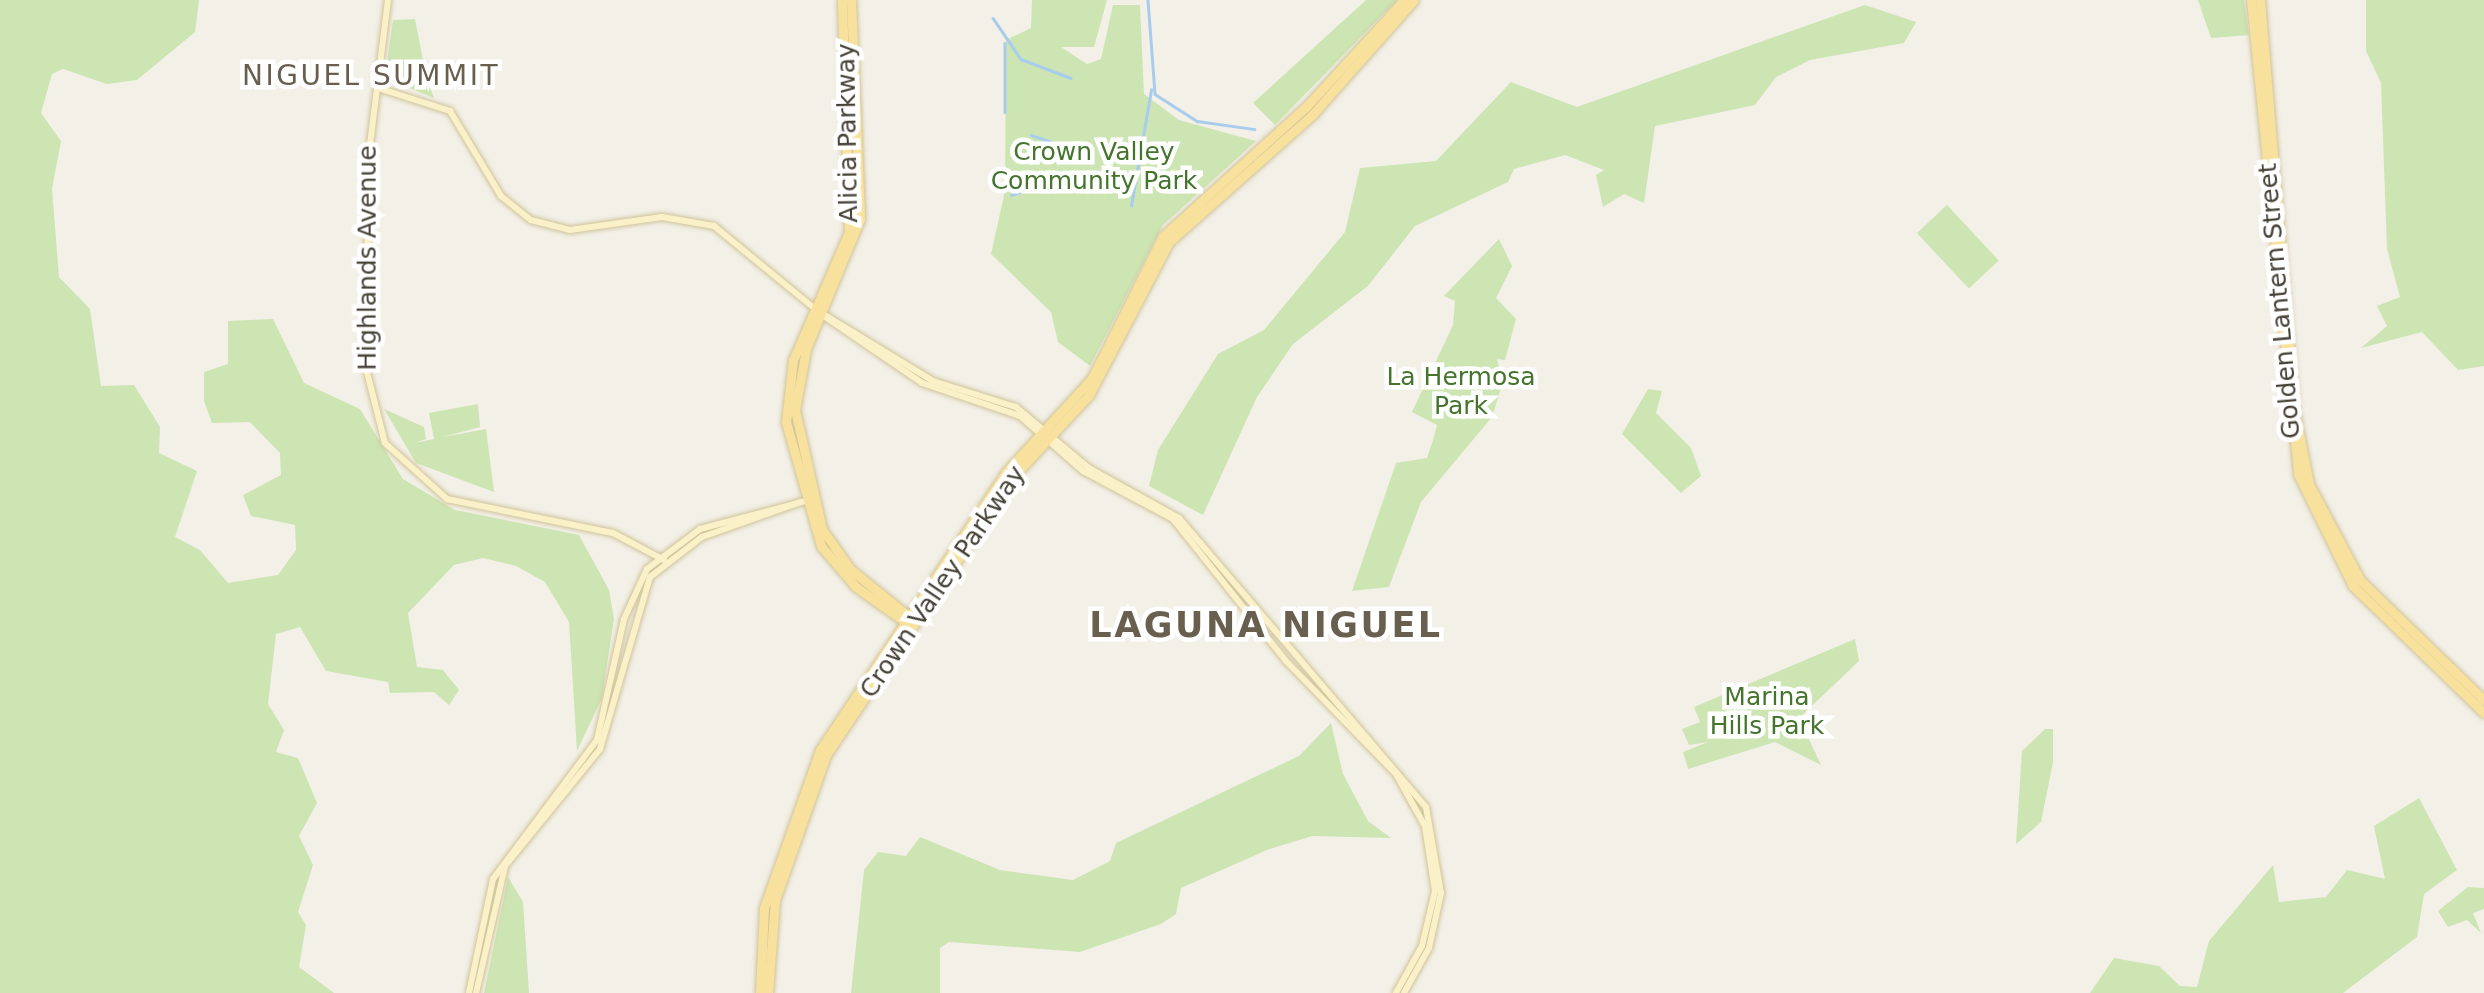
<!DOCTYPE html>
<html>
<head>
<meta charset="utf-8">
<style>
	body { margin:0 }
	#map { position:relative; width:2484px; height:993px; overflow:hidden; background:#f3f0e8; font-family:"DejaVu Sans",sans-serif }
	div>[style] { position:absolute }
	.green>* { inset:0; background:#cce5b3; transform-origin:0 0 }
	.stream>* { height:2.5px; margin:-1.25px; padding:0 1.25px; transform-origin:1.25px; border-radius:1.25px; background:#a8cdec }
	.roads { filter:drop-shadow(0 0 2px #d0c49a) drop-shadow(0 0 2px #d0c49a) }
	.secondary>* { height:6px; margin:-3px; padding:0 3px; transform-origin:3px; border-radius:3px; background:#fbf1c9 }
	.primary>* { height:9px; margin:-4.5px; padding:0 4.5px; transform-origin:4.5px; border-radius:4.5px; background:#f8e19c }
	span { translate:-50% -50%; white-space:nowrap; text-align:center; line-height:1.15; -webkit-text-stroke:9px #fff; paint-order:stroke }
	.street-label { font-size:25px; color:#464137 }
	.park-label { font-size:25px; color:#45742d }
	.neighbourhood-label { font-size:28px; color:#685f4f; letter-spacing:2.5px }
	.district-label { font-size:35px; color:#685f4f; font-weight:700; letter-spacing:2.5px }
</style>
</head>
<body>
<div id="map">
	<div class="green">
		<div style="clip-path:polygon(0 0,199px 0,195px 32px,137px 80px,107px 84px,63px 69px,52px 74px,41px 113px,61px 141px,52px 189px,59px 277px,90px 309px,101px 386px,134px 385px,160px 427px,159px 453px,197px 471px,175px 537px,200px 550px,228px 583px,278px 575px,296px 550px,295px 525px,251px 516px,243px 495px,281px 475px,280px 453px,250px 422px,212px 423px,204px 401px,204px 372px,228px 364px,228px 321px,273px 319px,304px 383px,360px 409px,403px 479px,455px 510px,579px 535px,609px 590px,614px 619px,602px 698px,577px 751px,569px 622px,545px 582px,516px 566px,483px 558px,454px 565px,408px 613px,417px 667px,443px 670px,459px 690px,449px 705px,434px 692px,390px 693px,388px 682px,326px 671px,300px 627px,276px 634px,268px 704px,284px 730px,276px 752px,298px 758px,317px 803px,299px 836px,313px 865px,298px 912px,306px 925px,299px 967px,334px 993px,0 993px)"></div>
		<div style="clip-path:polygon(1032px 0,1107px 0,1094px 47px,1061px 47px,1087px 64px,1101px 59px,1113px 5px,1140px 5px,1144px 94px,1179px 120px,1256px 141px,1163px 225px,1090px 366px,1058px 342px,1051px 312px,991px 254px,1005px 191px,1006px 40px,1031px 28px)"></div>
		<div style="clip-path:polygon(1366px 0,1397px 0,1275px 125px,1253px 103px)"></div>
		<div style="clip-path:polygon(2198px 0,2244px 0,2249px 35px,2211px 38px)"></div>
		<div style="clip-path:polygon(2366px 0,2484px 0,2484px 366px,2458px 370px,2422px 332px,2361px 348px,2387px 326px,2377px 306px,2400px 297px,2387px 249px,2381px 83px,2366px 51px)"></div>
		<div style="clip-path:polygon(1865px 5px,1916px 22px,1904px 43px,1810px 60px,1776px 77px,1755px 105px,1655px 126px,1644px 203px,1624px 194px,1603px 207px,1596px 175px,1604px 170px,1565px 155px,1514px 169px,1508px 182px,1415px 226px,1368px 286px,1293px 344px,1257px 397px,1203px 515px,1149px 486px,1158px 450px,1218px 354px,1264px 330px,1345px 232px,1360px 168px,1436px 161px,1511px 82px,1577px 107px)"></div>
		<div style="clip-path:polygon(415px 19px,426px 76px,434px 98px,385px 78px,393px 20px)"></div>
		<div style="left:1947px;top:205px;width:76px;height:41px;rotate:47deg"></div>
		<div style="clip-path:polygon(1499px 239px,1512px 266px,1496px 298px,1516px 319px,1505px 360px,1497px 359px,1503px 382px,1492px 417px,1421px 502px,1389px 587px,1352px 591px,1396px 463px,1427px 458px,1433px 440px,1437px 425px,1412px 412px,1453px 325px,1455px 301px,1444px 296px)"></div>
		<div style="clip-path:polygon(1648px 389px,1662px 391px,1656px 413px,1691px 448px,1701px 476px,1681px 493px,1622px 434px)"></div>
		<div style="clip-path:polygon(478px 404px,480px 427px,443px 437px,486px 429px,494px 492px,416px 463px,384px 409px,424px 427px,426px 439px,414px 443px,434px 439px,429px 413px)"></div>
		<div style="clip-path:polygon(1855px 639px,1859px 661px,1799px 718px,1821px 765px,1775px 742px,1688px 769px,1683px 752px,1708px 742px,1689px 745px,1682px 729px,1700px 722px,1694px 707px)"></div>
		<div style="clip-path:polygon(1331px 723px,1343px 774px,1368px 821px,1391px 838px,1312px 836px,1267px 850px,1181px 888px,1176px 914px,1161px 924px,1080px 952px,949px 942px,940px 948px,940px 993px,851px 993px,864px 870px,878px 852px,906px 856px,920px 837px,1000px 870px,1073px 880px,1110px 861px,1116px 843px,1299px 756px)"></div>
		<div style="clip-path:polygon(2045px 729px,2053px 729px,2053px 762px,2041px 822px,2016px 844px,2022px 751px)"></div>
		<div style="clip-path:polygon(2419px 798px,2457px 870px,2424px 894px,2417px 937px,2343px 993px,2090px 993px,2114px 958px,2159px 966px,2180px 986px,2197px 987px,2209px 941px,2273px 865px,2279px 902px,2326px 897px,2347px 870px,2385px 879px,2374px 826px)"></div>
		<div style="clip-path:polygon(508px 877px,523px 902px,529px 993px,484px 993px)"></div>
		<div style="clip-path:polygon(2468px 887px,2484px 888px,2484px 909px,2473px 913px,2481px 933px,2467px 920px,2448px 927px,2438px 911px)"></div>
	</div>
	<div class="stream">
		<div style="left:1148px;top:0;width:94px;rotate:85.7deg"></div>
		<div style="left:1155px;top:94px;width:50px;rotate:32.7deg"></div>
		<div style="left:1197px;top:121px;width:58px;rotate:8deg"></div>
		<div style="left:993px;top:18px;width:50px;rotate:55.7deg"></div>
		<div style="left:1021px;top:59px;width:53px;rotate:20.8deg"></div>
		<div style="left:1005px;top:43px;width:69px;rotate:90deg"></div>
		<div style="left:1031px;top:135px;width:41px;rotate:18.4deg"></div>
		<div style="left:1011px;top:195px;width:67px;rotate:-18.2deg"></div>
		<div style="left:1131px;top:206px;width:118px;rotate:-80.2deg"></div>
	</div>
	<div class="roads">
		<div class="secondary">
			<div style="left:388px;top:0;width:161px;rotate:97.1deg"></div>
			<div style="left:368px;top:160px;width:212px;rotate:90.3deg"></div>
			<div style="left:367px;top:372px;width:73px;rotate:75.8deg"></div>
			<div style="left:385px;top:443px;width:84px;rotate:42.1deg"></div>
			<div style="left:447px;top:499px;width:169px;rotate:11.6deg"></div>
			<div style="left:613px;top:533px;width:58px;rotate:27.9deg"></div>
			<div style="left:378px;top:88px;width:76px;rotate:17.7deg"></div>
			<div style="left:450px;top:111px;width:99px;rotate:59deg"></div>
			<div style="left:501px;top:196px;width:38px;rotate:39deg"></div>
			<div style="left:531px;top:220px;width:40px;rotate:14.4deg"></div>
			<div style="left:570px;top:230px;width:93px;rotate:-8deg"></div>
			<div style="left:662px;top:217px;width:53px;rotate:9.8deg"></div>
			<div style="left:714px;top:226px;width:131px;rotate:39.4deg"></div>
			<div style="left:815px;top:309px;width:138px;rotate:31.4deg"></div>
			<div style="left:933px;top:381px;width:87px;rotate:17.4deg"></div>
			<div style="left:1016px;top:407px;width:95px;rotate:39.9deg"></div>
			<div style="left:1089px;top:468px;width:103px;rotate:29.1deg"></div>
			<div style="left:1179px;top:518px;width:380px;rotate:49.5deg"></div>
			<div style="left:1426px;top:807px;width:87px;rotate:80.1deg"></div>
			<div style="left:1441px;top:893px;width:56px;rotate:102.3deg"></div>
			<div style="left:1429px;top:948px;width:51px;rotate:119.1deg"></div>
			<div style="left:821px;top:314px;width:122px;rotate:34.3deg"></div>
			<div style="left:922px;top:383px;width:103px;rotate:18.6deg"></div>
			<div style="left:1020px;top:416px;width:84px;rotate:41.1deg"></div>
			<div style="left:1083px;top:471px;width:102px;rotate:28.1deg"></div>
			<div style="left:1173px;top:519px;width:181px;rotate:51.5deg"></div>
			<div style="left:1286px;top:661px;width:158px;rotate:45.8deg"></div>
			<div style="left:1396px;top:774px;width:60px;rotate:60.9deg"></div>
			<div style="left:1425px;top:826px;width:66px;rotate:81.3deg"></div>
			<div style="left:1435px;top:891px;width:57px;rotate:103.3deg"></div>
			<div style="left:1422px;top:946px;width:54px;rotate:119deg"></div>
			<div style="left:469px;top:993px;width:116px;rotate:-78.1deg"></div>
			<div style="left:493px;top:879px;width:174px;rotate:-53.2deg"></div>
			<div style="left:597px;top:740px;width:124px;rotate:-77.4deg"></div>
			<div style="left:624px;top:619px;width:55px;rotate:-65.3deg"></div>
			<div style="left:647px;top:569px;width:66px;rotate:-37deg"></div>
			<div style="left:700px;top:529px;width:106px;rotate:-14.8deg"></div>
			<div style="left:476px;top:993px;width:130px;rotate:-77.1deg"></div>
			<div style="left:505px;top:866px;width:151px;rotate:-50.9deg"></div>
			<div style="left:600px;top:749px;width:179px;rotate:-73.8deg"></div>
			<div style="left:650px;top:577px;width:66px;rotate:-37.6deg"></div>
			<div style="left:702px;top:537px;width:105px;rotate:-19.5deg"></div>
		</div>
		<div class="primary">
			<div style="left:842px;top:0;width:232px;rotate:88.3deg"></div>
			<div style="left:849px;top:232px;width:140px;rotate:113.6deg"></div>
			<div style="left:793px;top:360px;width:62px;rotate:96.4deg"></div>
			<div style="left:786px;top:422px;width:129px;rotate:74.2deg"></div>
			<div style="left:821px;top:546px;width:54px;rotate:49.5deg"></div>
			<div style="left:856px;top:587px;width:62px;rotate:35.2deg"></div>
			<div style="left:851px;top:0;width:219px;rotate:87.6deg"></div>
			<div style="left:860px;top:219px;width:141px;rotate:112.6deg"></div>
			<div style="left:806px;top:349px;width:62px;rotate:100.2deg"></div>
			<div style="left:795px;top:410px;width:122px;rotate:77.2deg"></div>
			<div style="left:822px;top:529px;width:49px;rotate:55deg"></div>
			<div style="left:850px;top:569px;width:81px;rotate:39deg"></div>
			<div style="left:2251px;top:0;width:476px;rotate:84.3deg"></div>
			<div style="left:2298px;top:474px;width:125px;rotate:63.8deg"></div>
			<div style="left:2353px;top:586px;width:182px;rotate:44.1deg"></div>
			<div style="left:2260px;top:0;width:410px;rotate:85.2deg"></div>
			<div style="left:2294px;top:409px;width:76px;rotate:78.7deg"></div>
			<div style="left:2309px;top:484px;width:109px;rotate:62deg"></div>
			<div style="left:2360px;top:580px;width:173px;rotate:44.1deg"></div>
			<div style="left:760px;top:993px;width:85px;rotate:-87.3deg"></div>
			<div style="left:764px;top:908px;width:168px;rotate:-70.5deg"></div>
			<div style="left:820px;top:750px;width:334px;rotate:-56.2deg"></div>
			<div style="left:1006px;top:472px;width:127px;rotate:-47.5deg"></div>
			<div style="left:1092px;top:378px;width:159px;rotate:-63.4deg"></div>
			<div style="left:1163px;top:236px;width:193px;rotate:-42.1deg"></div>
			<div style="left:1306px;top:107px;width:145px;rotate:-47.5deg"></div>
			<div style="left:768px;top:993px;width:93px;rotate:-85.7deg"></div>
			<div style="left:775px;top:900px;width:154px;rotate:-70.6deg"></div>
			<div style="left:826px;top:755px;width:335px;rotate:-56.1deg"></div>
			<div style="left:1013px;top:477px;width:112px;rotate:-47.2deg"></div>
			<div style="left:1089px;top:395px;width:173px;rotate:-62.4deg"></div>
			<div style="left:1169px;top:242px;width:193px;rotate:-41.6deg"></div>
			<div style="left:1313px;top:114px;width:152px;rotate:-48.5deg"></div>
		</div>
	</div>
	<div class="street-label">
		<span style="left:848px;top:133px;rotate:-91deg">Alicia Parkway</span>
		<span style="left:368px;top:258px;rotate:-90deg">Highlands Avenue</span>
		<span style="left:2280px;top:301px;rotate:-95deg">Golden Lantern Street</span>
		<span style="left:943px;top:582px;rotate:-56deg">Crown Valley Parkway</span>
	</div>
	<div class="park-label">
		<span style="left:1094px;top:167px">Crown Valley<br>Community Park</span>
		<span style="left:1461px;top:392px">La Hermosa<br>Park</span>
		<span style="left:1767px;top:712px">Marina<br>Hills Park</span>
	</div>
	<div class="neighbourhood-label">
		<span style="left:371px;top:76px">NIGUEL SUMMIT</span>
	</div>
	<div class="district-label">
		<span style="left:1266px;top:625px">LAGUNA NIGUEL</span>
	</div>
</div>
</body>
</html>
